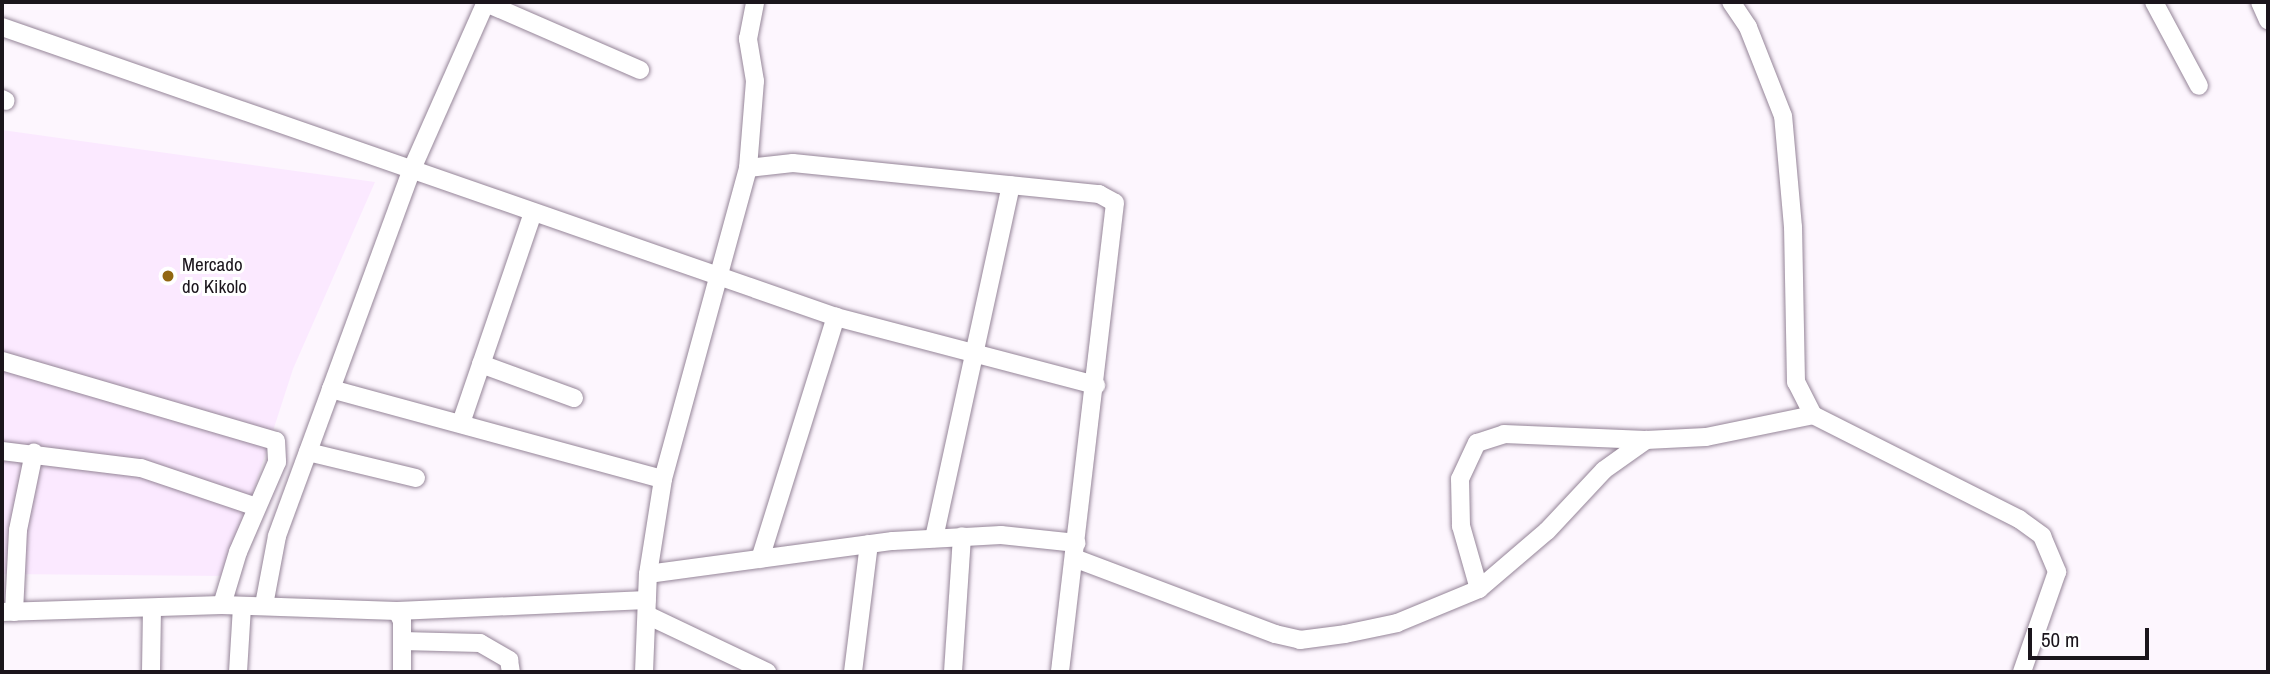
<!DOCTYPE html>
<html>
<head>
<meta charset="utf-8">
<style>
	body { margin:0 }
	#map { position:relative; width:2270px; height:674px; overflow:hidden; background:#fdf6fe; font-family:"Archivo Narrow",sans-serif }
	div>[style] { position:absolute }
	.built>* { inset:0; background:#fbe9ff }
	.roads { filter:drop-shadow(0 0 2px #958598) drop-shadow(0 0 2px #958598) }
	.minor>* { height:18px; margin:-9px; padding:0 9px; transform-origin:9px; border-radius:9px; background:#fff }
	.dots>* { width:19px; height:19px; translate:-50% -50%; box-sizing:border-box; border:4px solid #fff; border-radius:50% }
	span { translate:-50% -50%; white-space:nowrap; text-align:center; line-height:1.15; -webkit-text-stroke:6px #fff; paint-order:stroke }
	.poi-label { font-size:19px; color:#1b151c }
	.left { translate:0 -50%; text-align:left }
	.frame { position:absolute; inset:0; border:4px solid #1b151c; pointer-events:none }
	.scale { position:absolute; left:2028px; top:628px; width:121px; height:32px; box-sizing:border-box; border:4px solid #1b151c; border-top:0; padding-left:9px; font-size:21px; line-height:24px; white-space:nowrap; color:#1b151c; -webkit-text-stroke:5px #fff; paint-order:stroke }
</style>
</head>
<body>
<div id="map">
	<div class="built">
		<div style="clip-path:polygon(2px 130px,375px 182px,293px 369px,226px 576px,2px 574px)"></div>
	</div>
	<div class="roads">
		<div class="minor">
			<div style="left:2154px;top:2px;width:95px;rotate:61.8deg"></div>
			<div style="left:2260px;top:2px;width:20px;rotate:66deg"></div>
			<div style="left:486px;top:3px;width:168px;rotate:23.5deg"></div>
			<div style="left:2px;top:27px;width:883px;rotate:19.17deg"></div>
			<div style="left:836px;top:317px;width:269px;rotate:14.7deg"></div>
			<div style="left:2px;top:99px;width:4px;rotate:27deg"></div>
			<div style="left:748px;top:168px;width:87px;rotate:-85.4deg"></div>
			<div style="left:755px;top:81px;width:43px;rotate:-99.5deg"></div>
			<div style="left:748px;top:39px;width:38px;rotate:-79deg"></div>
			<div style="left:2px;top:361px;width:285px;rotate:16.3deg"></div>
			<div style="left:276px;top:441px;width:21px;rotate:87deg"></div>
			<div style="left:277px;top:462px;width:98px;rotate:113.4deg"></div>
			<div style="left:238px;top:552px;width:55px;rotate:106.8deg"></div>
			<div style="left:481px;top:364px;width:99px;rotate:20.1deg"></div>
			<div style="left:331px;top:389px;width:344px;rotate:15.2deg"></div>
			<div style="left:1813px;top:415px;width:231px;rotate:26.8deg"></div>
			<div style="left:2019px;top:519px;width:29px;rotate:36deg"></div>
			<div style="left:2042px;top:536px;width:39px;rotate:67deg"></div>
			<div style="left:2057px;top:572px;width:106px;rotate:109.3deg"></div>
			<div style="left:461px;top:423px;width:222px;rotate:-71.1deg"></div>
			<div style="left:2px;top:451px;width:140px;rotate:7deg"></div>
			<div style="left:141px;top:468px;width:122px;rotate:18.6deg"></div>
			<div style="left:308px;top:452px;width:111px;rotate:13.5deg"></div>
			<div style="left:934px;top:538px;width:361px;rotate:-77.7deg"></div>
			<div style="left:1074px;top:558px;width:215px;rotate:20.7deg"></div>
			<div style="left:1275px;top:634px;width:26px;rotate:13deg"></div>
			<div style="left:1300px;top:640px;width:45px;rotate:-7.6deg"></div>
			<div style="left:1345px;top:634px;width:53px;rotate:-11.9deg"></div>
			<div style="left:1397px;top:623px;width:89px;rotate:-22.5deg"></div>
			<div style="left:1479px;top:589px;width:89px;rotate:-40.5deg"></div>
			<div style="left:1547px;top:531px;width:83px;rotate:-46.9deg"></div>
			<div style="left:1604px;top:470px;width:52px;rotate:-35.5deg"></div>
			<div style="left:1646px;top:440px;width:60px;rotate:-2.9deg"></div>
			<div style="left:1706px;top:437px;width:109px;rotate:-11.6deg"></div>
			<div style="left:1813px;top:415px;width:37px;rotate:-117deg"></div>
			<div style="left:1796px;top:382px;width:155px;rotate:-91.1deg"></div>
			<div style="left:1793px;top:227px;width:111px;rotate:-95.1deg"></div>
			<div style="left:1783px;top:116px;width:96px;rotate:-111.5deg"></div>
			<div style="left:1748px;top:27px;width:30px;rotate:-124deg"></div>
			<div style="left:760px;top:559px;width:254px;rotate:-72.6deg"></div>
			<div style="left:648px;top:574px;width:247px;rotate:-7.7deg"></div>
			<div style="left:893px;top:541px;width:108px;rotate:-3.2deg"></div>
			<div style="left:1001px;top:535px;width:76px;rotate:6deg"></div>
			<div style="left:1479px;top:589px;width:66px;rotate:-105.9deg"></div>
			<div style="left:1461px;top:526px;width:47px;rotate:-91.2deg"></div>
			<div style="left:1460px;top:479px;width:40px;rotate:-65deg"></div>
			<div style="left:1477px;top:443px;width:28px;rotate:-18deg"></div>
			<div style="left:1504px;top:434px;width:142px;rotate:2.4deg"></div>
			<div style="left:264px;top:605px;width:70px;rotate:-79.3deg"></div>
			<div style="left:277px;top:536px;width:157px;rotate:-69.8deg"></div>
			<div style="left:331px;top:389px;width:234px;rotate:-69.8deg"></div>
			<div style="left:412px;top:169px;width:183px;rotate:-66.1deg"></div>
			<div style="left:397px;top:611px;width:11px;rotate:63deg"></div>
			<div style="left:402px;top:621px;width:51px;rotate:90deg"></div>
			<div style="left:2px;top:612px;width:220px;rotate:-1.8deg"></div>
			<div style="left:222px;top:605px;width:175px;rotate:2deg"></div>
			<div style="left:397px;top:611px;width:250px;rotate:-2.5deg"></div>
			<div style="left:14px;top:612px;width:82px;rotate:-87.2deg"></div>
			<div style="left:18px;top:530px;width:79px;rotate:-78.3deg"></div>
			<div style="left:647px;top:615px;width:133px;rotate:25.4deg"></div>
			<div style="left:402px;top:641px;width:78px;rotate:1.5deg"></div>
			<div style="left:480px;top:643px;width:34px;rotate:30deg"></div>
			<div style="left:509px;top:660px;width:12px;rotate:81deg"></div>
			<div style="left:151px;top:672px;width:62px;rotate:-89.1deg"></div>
			<div style="left:238px;top:672px;width:66px;rotate:-86.5deg"></div>
			<div style="left:644px;top:672px;width:98px;rotate:-87.7deg"></div>
			<div style="left:648px;top:574px;width:96px;rotate:-81deg"></div>
			<div style="left:663px;top:479px;width:322px;rotate:-74.7deg"></div>
			<div style="left:748px;top:168px;width:45px;rotate:-6.3deg"></div>
			<div style="left:793px;top:163px;width:308px;rotate:5.8deg"></div>
			<div style="left:1099px;top:194px;width:18px;rotate:29deg"></div>
			<div style="left:1115px;top:203px;width:472px;rotate:96.7deg"></div>
			<div style="left:853px;top:672px;width:129px;rotate:-82.9deg"></div>
			<div style="left:953px;top:672px;width:136px;rotate:-86.2deg"></div>
		</div>
	</div>
	<div class="dots">
		<div style="left:168px;top:276px;background:#926611"></div>
	</div>
	<div class="poi-label">
		<span class="left" style="left:182px;top:276px">Mercado<br>do Kikolo</span>
	</div>
	<div class="frame"></div>
	<div class="scale">50 m</div>
</div>
</body>
</html>
